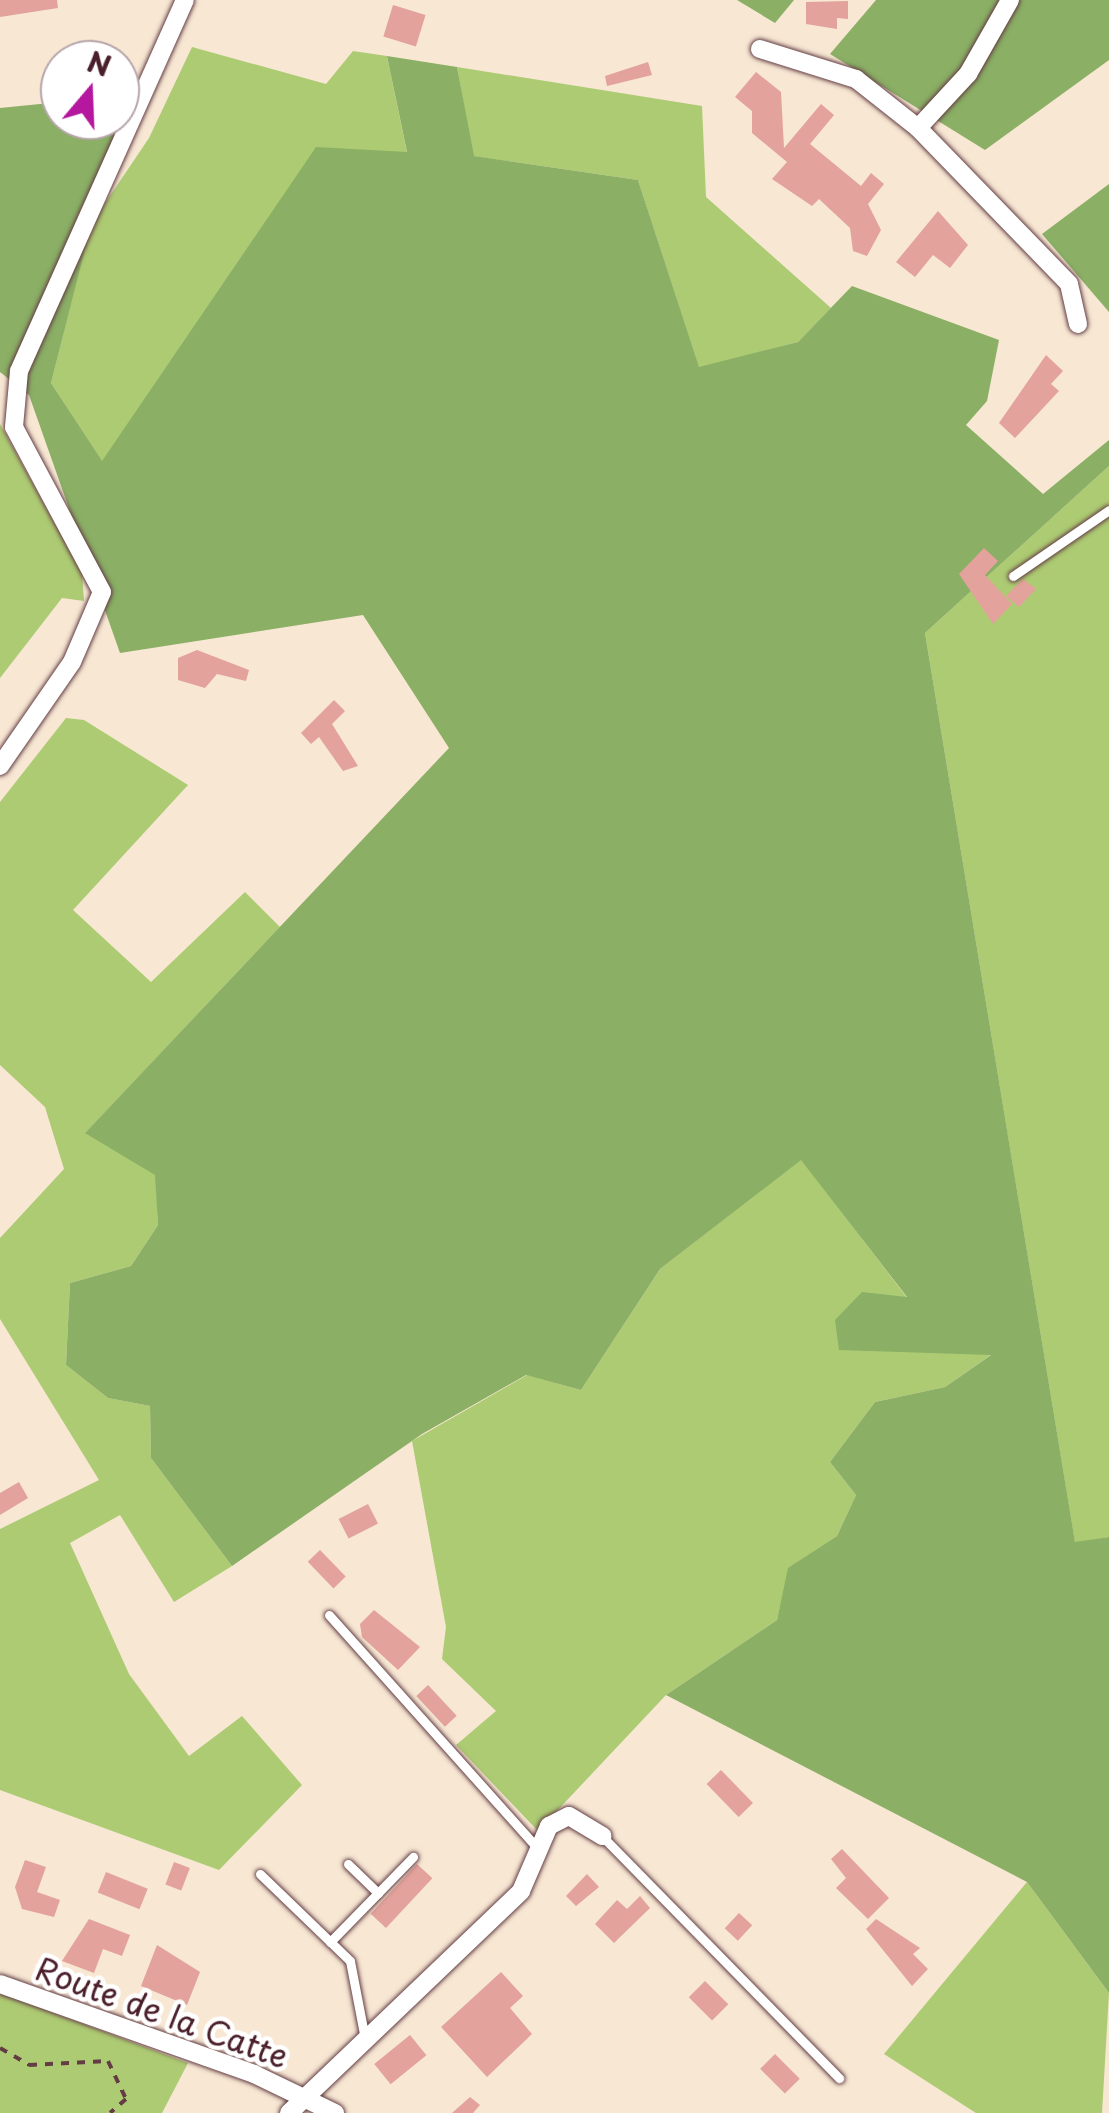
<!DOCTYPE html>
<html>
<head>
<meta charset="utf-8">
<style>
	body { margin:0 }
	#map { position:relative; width:1109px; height:2113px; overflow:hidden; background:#f7e7d3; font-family:"Playpen Sans",sans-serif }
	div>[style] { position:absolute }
	.green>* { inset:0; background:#adcb73 }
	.forest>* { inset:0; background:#8aaf65 }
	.building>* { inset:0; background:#e3a29b; transform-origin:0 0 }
	.path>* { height:4px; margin-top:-2px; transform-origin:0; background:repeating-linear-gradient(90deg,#643d44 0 8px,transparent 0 16px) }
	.roads { filter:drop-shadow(0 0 2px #643d44) drop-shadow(0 0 2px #643d44) }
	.lane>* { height:9px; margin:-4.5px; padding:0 4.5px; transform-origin:4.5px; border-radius:4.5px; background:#fff }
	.street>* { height:18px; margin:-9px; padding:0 9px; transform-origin:9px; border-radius:9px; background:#fff }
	span { translate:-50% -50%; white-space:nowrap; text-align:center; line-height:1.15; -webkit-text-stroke:9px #fff; paint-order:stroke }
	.street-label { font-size:32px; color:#4a1f2b }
	.north { position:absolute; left:40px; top:40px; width:100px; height:100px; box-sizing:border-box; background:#fff; border:2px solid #b7a5aa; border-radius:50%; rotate:19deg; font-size:28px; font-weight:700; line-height:40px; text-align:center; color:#4a1f2b }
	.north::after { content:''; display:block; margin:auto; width:35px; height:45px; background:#b5179e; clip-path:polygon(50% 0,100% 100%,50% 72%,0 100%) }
</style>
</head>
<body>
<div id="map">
	<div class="green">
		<div style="clip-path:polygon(192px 47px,326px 84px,353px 51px,387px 56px,407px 153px,316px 148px,102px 462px,51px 383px,91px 224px,149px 138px)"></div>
		<div style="clip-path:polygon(457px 67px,702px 106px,706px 197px,831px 308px,798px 342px,699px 368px,638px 180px,473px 156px)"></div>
		<div style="clip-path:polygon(0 424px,82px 573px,84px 601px,62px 598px,0 678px)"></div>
		<div style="clip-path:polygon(1109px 466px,1109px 1537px,1075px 1543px,925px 633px)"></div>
		<div style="clip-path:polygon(66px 718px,84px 720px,188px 785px,73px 910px,151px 982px,245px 892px,280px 927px,86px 1132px,156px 1175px,158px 1225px,131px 1266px,70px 1283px,66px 1365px,108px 1398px,150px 1406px,151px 1458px,232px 1566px,174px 1602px,120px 1515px,70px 1543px,129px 1674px,189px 1756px,242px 1716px,302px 1785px,219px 1870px,0 1790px,0 1529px,99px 1480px,0 1319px,0 1238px,64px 1169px,45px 1107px,0 1065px,0 802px)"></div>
		<div style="clip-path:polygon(801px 1159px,908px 1299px,992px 1354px,945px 1387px,875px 1402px,830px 1462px,856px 1495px,837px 1536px,789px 1568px,777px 1620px,666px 1695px,538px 1831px,456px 1745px,496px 1711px,442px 1659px,446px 1627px,412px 1441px,527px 1375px,581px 1390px,660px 1269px)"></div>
		<div style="clip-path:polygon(1027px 1882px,1109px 1993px,1102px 2113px,976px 2113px,884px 2054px)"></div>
		<div style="clip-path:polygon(0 1993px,188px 2063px,162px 2113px,0 2113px)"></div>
	</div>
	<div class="forest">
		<div style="clip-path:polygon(737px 0,794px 0,775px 23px)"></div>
		<div style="clip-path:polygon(876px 0,1109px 0,1109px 60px,985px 150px,830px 54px)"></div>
		<div style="clip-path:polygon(387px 56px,457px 67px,474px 156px,638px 180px,699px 367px,798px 342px,852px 286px,999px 340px,987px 401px,966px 425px,1043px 494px,1109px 440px,1109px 466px,925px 633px,1075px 1542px,1109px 1537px,1109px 1993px,1027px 1882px,666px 1695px,777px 1620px,788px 1568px,837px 1536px,856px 1495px,830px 1462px,875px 1402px,945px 1387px,991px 1355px,839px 1350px,835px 1320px,862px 1292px,907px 1297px,801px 1160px,660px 1269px,581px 1390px,526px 1375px,422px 1434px,232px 1566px,151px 1458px,150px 1406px,108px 1398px,66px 1365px,70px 1283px,131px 1266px,158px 1225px,155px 1175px,85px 1133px,449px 748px,363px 615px,120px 653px,29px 395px,0 372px,0 108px,60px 102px,60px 120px,118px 120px,51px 383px,102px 461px,316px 147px,407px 152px)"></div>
		<div style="clip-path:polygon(1109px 184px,1109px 312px,1042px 234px)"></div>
	</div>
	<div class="building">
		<div style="clip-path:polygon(0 0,57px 0,58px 8px,0 17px)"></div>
		<div style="clip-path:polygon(848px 1px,848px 19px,837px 18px,837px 29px,806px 24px,806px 2px)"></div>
		<div style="left:393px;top:5px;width:34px;height:33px;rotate:17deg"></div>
		<div style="clip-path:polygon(648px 62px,652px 75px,607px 86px,605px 76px)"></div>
		<div style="clip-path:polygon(756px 72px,781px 92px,784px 148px,821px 104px,834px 115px,810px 144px,861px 186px,871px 173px,884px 184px,868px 204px,881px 230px,867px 256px,853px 251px,850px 228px,819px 199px,812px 206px,772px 179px,787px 162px,752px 133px,752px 111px,735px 97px)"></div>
		<div style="clip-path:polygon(938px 211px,968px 245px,950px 268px,933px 255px,915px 277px,896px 262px)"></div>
		<div style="clip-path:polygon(1046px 355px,1063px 371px,1051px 384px,1059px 391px,1015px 438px,999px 423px)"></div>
		<div style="clip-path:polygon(984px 548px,998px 561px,985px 575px,1012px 604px,993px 624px,959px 574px)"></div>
		<div style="clip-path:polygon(1023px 579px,1036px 589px,1019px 607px,1006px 596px)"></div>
		<div style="clip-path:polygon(197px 650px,249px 670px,246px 681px,217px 674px,205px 688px,178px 680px,178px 658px)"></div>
		<div style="clip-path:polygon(334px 700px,345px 711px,332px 724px,358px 766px,343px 771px,319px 737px,311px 744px,301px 733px)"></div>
		<div style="clip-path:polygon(19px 1482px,28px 1498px,0 1515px,0 1493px)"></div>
		<div style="left:368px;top:1504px;width:22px;height:33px;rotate:63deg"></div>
		<div style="left:320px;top:1550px;width:37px;height:17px;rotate:46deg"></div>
		<div style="clip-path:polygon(374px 1610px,420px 1647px,398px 1670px,362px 1637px,360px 1624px)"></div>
		<div style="left:428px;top:1685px;width:42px;height:16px;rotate:47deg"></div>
		<div style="left:721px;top:1770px;width:46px;height:20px;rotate:46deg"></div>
		<div style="clip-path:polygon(842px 1849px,889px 1898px,868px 1919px,836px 1888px,846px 1878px,831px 1859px)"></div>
		<div style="clip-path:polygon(25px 1860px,46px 1867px,37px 1892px,60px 1900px,54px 1917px,22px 1909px,15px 1887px)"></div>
		<div style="left:174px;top:1862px;width:17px;height:24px;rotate:21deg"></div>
		<div style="left:417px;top:1864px;width:21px;height:68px;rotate:43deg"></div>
		<div style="left:106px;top:1872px;width:45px;height:22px;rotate:22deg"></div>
		<div style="clip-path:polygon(587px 1874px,599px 1887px,576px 1906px,566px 1896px)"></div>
		<div style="clip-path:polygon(640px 1896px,650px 1908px,614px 1943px,595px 1924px,617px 1900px,627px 1909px)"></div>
		<div style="left:739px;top:1913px;width:18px;height:21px;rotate:43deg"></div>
		<div style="clip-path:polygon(89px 1919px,130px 1935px,122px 1956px,103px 1949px,94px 1973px,62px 1961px)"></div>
		<div style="clip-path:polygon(876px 1919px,920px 1948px,913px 1954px,928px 1969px,912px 1986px,866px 1929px)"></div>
		<div style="clip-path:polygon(157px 1945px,200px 1972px,187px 2005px,141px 1986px)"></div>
		<div style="clip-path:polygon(501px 1972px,523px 1996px,510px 2008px,532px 2034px,487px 2077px,441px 2027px)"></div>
		<div style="left:705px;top:1981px;width:33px;height:23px;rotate:45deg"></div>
		<div style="left:410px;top:2035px;width:26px;height:46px;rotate:51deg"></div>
		<div style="left:775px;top:2054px;width:35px;height:21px;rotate:45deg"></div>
		<div style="clip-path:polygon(470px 2097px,480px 2105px,473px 2113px,452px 2113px)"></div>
	</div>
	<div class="path">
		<div style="left:0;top:2048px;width:34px;rotate:30deg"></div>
		<div style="left:29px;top:2065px;width:79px;rotate:-2.9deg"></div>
		<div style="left:108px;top:2061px;width:42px;rotate:64.7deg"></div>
		<div style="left:126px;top:2099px;width:21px;rotate:139deg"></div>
	</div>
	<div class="roads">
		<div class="lane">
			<div style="left:1013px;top:576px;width:116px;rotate:-34.5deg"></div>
			<div style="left:329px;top:1615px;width:317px;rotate:48.2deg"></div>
			<div style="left:602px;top:1836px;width:339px;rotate:45.6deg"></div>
			<div style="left:348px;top:1864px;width:42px;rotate:44deg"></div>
			<div style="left:260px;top:1874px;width:125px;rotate:44deg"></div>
			<div style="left:350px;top:1961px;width:79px;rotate:79.1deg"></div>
			<div style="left:330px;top:1942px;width:119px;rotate:-45.7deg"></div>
		</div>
		<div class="street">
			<div style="left:760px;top:49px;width:101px;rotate:17.4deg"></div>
			<div style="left:856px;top:79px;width:79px;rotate:38.3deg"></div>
			<div style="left:918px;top:128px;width:217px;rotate:45.9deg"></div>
			<div style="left:1069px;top:284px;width:41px;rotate:77.3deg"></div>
			<div style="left:918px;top:128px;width:74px;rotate:-47.2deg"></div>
			<div style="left:968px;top:74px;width:85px;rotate:-60.4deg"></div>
			<div style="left:0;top:766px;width:126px;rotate:-55.3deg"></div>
			<div style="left:72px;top:662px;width:76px;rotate:-66.8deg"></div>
			<div style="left:102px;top:592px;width:187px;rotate:-118.1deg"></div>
			<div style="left:14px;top:427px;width:56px;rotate:-84.9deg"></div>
			<div style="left:19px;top:371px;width:406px;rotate:-65.9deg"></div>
			<div style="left:0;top:1984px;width:269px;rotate:19.5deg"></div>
			<div style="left:254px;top:2074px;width:90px;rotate:25.7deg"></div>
			<div style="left:289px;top:2113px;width:321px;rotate:-43.7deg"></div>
			<div style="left:521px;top:1891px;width:71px;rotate:-66.7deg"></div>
			<div style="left:549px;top:1826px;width:22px;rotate:-27deg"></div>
			<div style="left:569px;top:1816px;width:39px;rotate:31deg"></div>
		</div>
	</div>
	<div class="street-label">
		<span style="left:162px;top:2012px;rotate:20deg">Route de la Catte</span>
	</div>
	<div class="north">N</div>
</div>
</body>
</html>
